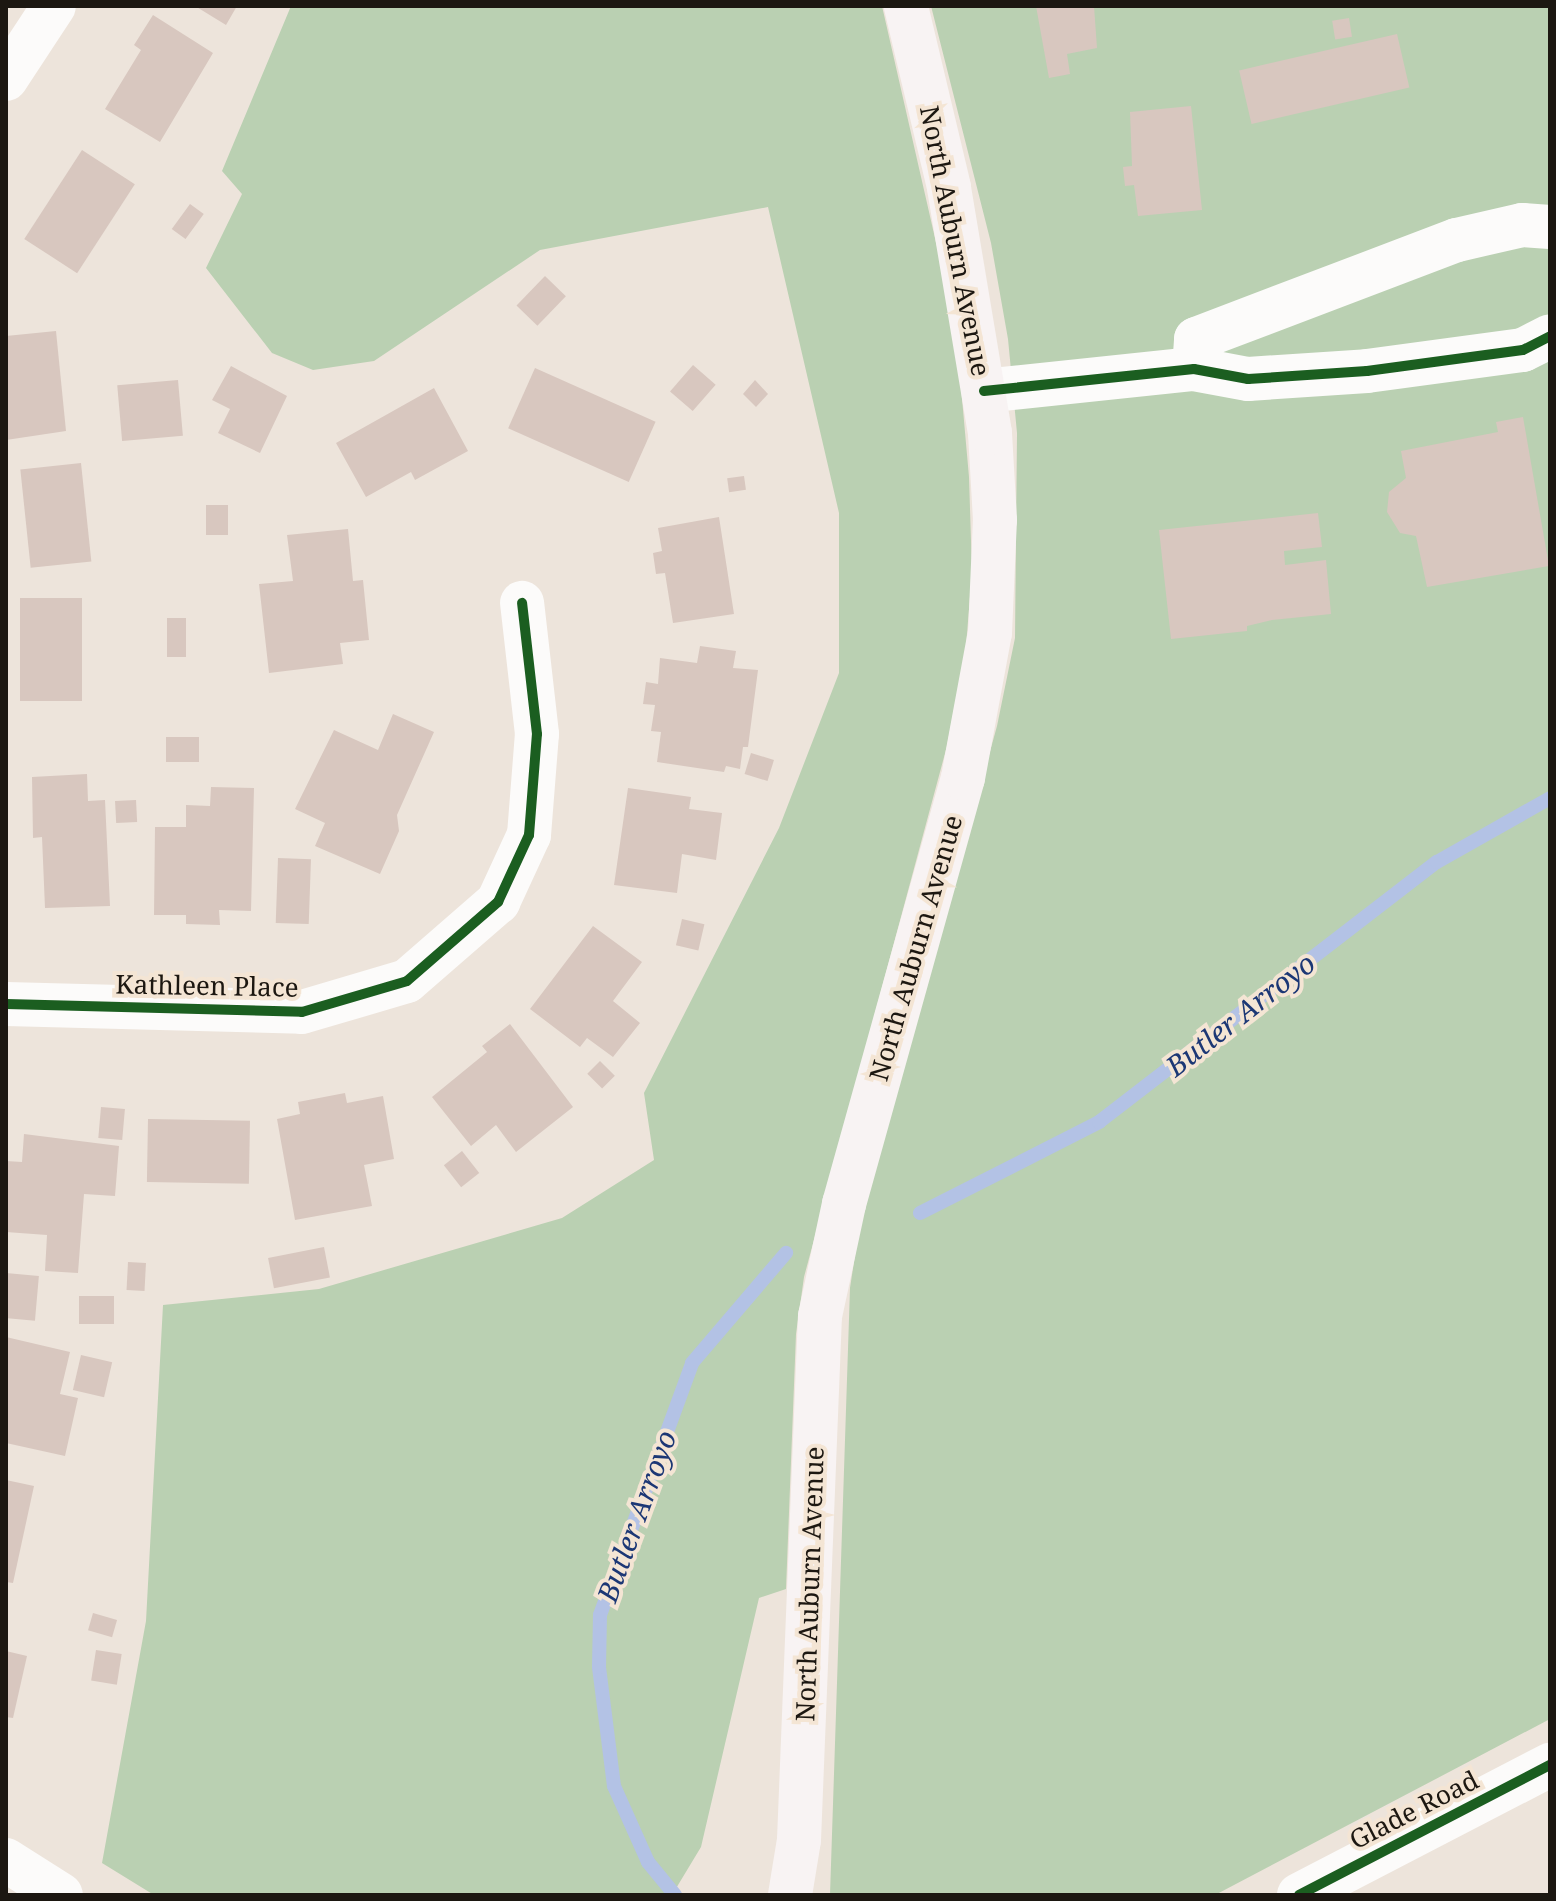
<!DOCTYPE html>
<html>
<head>
<meta charset="utf-8">
<style>
	body { margin:0 }
	#map { position:relative; width:1556px; height:1901px; overflow:hidden; background:#ede4db; font-family:"Noto Serif",serif }
	div>[style] { position:absolute }
	.forest>* { inset:0; background:#bad0b2 }
	.stream>* { height:14px; margin:-7px; padding:0 7px; transform-origin:7px; border-radius:7px; background:#b3c2e5 }
	.building>* { inset:0; background:#d8c7bf; transform-origin:0 0 }
	.minor>* { height:44px; margin:-22px; padding:0 22px; transform-origin:22px; border-radius:22px; background:#fcfbfa }
	.major>* { height:44px; margin:-22px; padding:0 22px; transform-origin:22px; border-radius:22px; background:#f8f3f3 }
	.cycleway>* { height:10px; margin:-5px; padding:0 5px; transform-origin:5px; border-radius:5px; background:#1b5e20 }
	span { translate:-50% -50%; white-space:nowrap; text-align:center; line-height:1.15; -webkit-text-stroke:8px #f4e5d4; paint-order:stroke }
	.street-label { font-size:26px; color:#1c1711 }
	.water-label { font-size:28px; color:#1c3775; font-style:italic }
	.frame { position:absolute; inset:0; border:8px solid #1c1711; pointer-events:none }
</style>
</head>
<body>
<div id="map">
	<div class="forest">
		<div style="clip-path:polygon(291px 6px,882px 6px,940px 260px,960px 376px,969px 477px,972px 572px,966px 646px,947px 746px,804px 1277px,796px 1334px,786px 1589px,759px 1598px,701px 1847px,672px 1895px,154px 1895px,102px 1863px,146px 1621px,163px 1305px,319px 1289px,562px 1218px,654px 1160px,644px 1093px,779px 828px,839px 673px,839px 513px,768px 207px,540px 250px,374px 361px,313px 370px,272px 353px,206px 268px,242px 194px,222px 171px)"></div>
		<div style="clip-path:polygon(931px 6px,1550px 6px,1550px 1719px,1215px 1895px,830px 1895px,850px 1288px,859px 1229px,997px 726px,1015px 638px,1017px 433px,1008px 339px,991px 243px)"></div>
	</div>
	<div class="stream">
		<div style="left:920px;top:1213px;width:201px;rotate:-26.9deg"></div>
		<div style="left:1099px;top:1122px;width:426px;rotate:-37.6deg"></div>
		<div style="left:1437px;top:862px;width:130px;rotate:-29.5deg"></div>
		<div style="left:675px;top:1895px;width:43px;rotate:-129.3deg"></div>
		<div style="left:648px;top:1862px;width:83px;rotate:-114.1deg"></div>
		<div style="left:614px;top:1786px;width:120px;rotate:-97.2deg"></div>
		<div style="left:599px;top:1667px;width:52px;rotate:-88.9deg"></div>
		<div style="left:600px;top:1615px;width:268px;rotate:-69.9deg"></div>
		<div style="left:692px;top:1363px;width:145px;rotate:-49.5deg"></div>
	</div>
	<div class="building">
		<div style="clip-path:polygon(195px 6px,237px 6px,226px 25px)"></div>
		<div style="clip-path:polygon(1036px 6px,1094px 6px,1097px 48px,1067px 54px,1070px 74px,1049px 78px)"></div>
		<div style="clip-path:polygon(153px 15px,213px 53px,160px 142px,105px 109px,141px 50px,134px 45px)"></div>
		<div style="left:1349px;top:18px;width:19px;height:17px;rotate:81deg"></div>
		<div style="left:1397px;top:34px;width:55px;height:162px;rotate:77deg"></div>
		<div style="clip-path:polygon(1191px 106px,1202px 210px,1138px 216px,1134px 185px,1125px 186px,1123px 167px,1132px 166px,1130px 112px)"></div>
		<div style="left:82px;top:150px;width:63px;height:106px;rotate:33deg"></div>
		<div style="left:190px;top:204px;width:17px;height:31px;rotate:36deg"></div>
		<div style="left:545px;top:276px;width:29px;height:41px;rotate:44deg"></div>
		<div style="clip-path:polygon(56px 331px,66px 431px,6px 440px,6px 336px)"></div>
		<div style="left:693px;top:365px;width:30px;height:35px;rotate:41deg"></div>
		<div style="clip-path:polygon(231px 366px,287px 396px,260px 453px,218px 433px,230px 409px,212px 400px)"></div>
		<div style="left:535px;top:368px;width:132px;height:66px;rotate:24deg"></div>
		<div style="left:178px;top:380px;width:56px;height:61px;rotate:85deg"></div>
		<div style="clip-path:polygon(755px 380px,768px 394px,756px 407px,743px 394px)"></div>
		<div style="clip-path:polygon(434px 388px,468px 451px,415px 480px,411px 472px,366px 497px,336px 443px)"></div>
		<div style="clip-path:polygon(1523px 417px,1549px 566px,1427px 587px,1416px 536px,1400px 533px,1387px 512px,1389px 492px,1406px 478px,1401px 451px,1498px 432px,1496px 422px)"></div>
		<div style="left:81px;top:463px;width:99px;height:61px;rotate:84deg"></div>
		<div style="left:744px;top:476px;width:14px;height:17px;rotate:82deg"></div>
		<div style="left:206px;top:505px;width:22px;height:30px"></div>
		<div style="clip-path:polygon(1318px 513px,1322px 547px,1284px 551px,1285px 565px,1326px 560px,1331px 614px,1272px 620px,1247px 626px,1247px 631px,1171px 639px,1159px 530px)"></div>
		<div style="clip-path:polygon(719px 517px,734px 614px,673px 623px,665px 573px,656px 574px,653px 553px,662px 551px,658px 528px)"></div>
		<div style="clip-path:polygon(348px 529px,353px 581px,363px 580px,369px 640px,340px 643px,343px 664px,269px 673px,259px 584px,293px 581px,287px 535px)"></div>
		<div style="left:20px;top:598px;width:62px;height:103px"></div>
		<div style="left:186px;top:618px;width:39px;height:19px;rotate:90deg"></div>
		<div style="clip-path:polygon(700px 646px,736px 651px,733px 668px,758px 670px,748px 747px,743px 747px,740px 769px,726px 766px,724px 772px,657px 762px,661px 732px,651px 731px,655px 705px,643px 704px,646px 682px,658px 684px,660px 658px,697px 663px)"></div>
		<div style="clip-path:polygon(393px 714px,434px 732px,397px 815px,399px 831px,380px 874px,315px 846px,325px 823px,295px 809px,334px 730px,378px 750px)"></div>
		<div style="left:166px;top:737px;width:33px;height:25px"></div>
		<div style="left:751px;top:753px;width:24px;height:22px;rotate:17deg"></div>
		<div style="clip-path:polygon(87px 774px,88px 801px,105px 800px,110px 906px,45px 908px,42px 837px,33px 838px,32px 777px)"></div>
		<div style="clip-path:polygon(211px 787px,254px 788px,251px 911px,219px 910px,220px 925px,186px 924px,186px 915px,154px 915px,155px 827px,186px 827px,186px 805px,210px 806px)"></div>
		<div style="clip-path:polygon(628px 788px,691px 797px,689px 809px,722px 813px,716px 860px,682px 854px,677px 893px,614px 885px)"></div>
		<div style="left:136px;top:800px;width:22px;height:21px;rotate:87deg"></div>
		<div style="left:278px;top:858px;width:33px;height:65px;rotate:2deg"></div>
		<div style="left:682px;top:919px;width:23px;height:27px;rotate:13deg"></div>
		<div style="clip-path:polygon(593px 926px,642px 962px,613px 1001px,640px 1023px,613px 1057px,587px 1038px,580px 1047px,530px 1009px)"></div>
		<div style="clip-path:polygon(510px 1024px,573px 1107px,516px 1152px,496px 1125px,471px 1146px,432px 1097px,487px 1052px,482px 1046px)"></div>
		<div style="left:600px;top:1061px;width:21px;height:18px;rotate:45deg"></div>
		<div style="clip-path:polygon(345px 1093px,347px 1103px,383px 1096px,394px 1159px,364px 1165px,372px 1206px,295px 1220px,277px 1119px,300px 1114px,298px 1102px)"></div>
		<div style="left:101px;top:1107px;width:24px;height:31px;rotate:5deg"></div>
		<div style="left:148px;top:1119px;width:102px;height:63px;rotate:1deg"></div>
		<div style="clip-path:polygon(24px 1134px,119px 1146px,115px 1196px,84px 1194px,78px 1273px,45px 1271px,47px 1235px,6px 1232px,6px 1161px,22px 1162px)"></div>
		<div style="left:462px;top:1151px;width:28px;height:23px;rotate:52deg"></div>
		<div style="left:324px;top:1247px;width:31px;height:57px;rotate:79deg"></div>
		<div style="left:128px;top:1262px;width:18px;height:28px;rotate:3deg"></div>
		<div style="left:6px;top:1273px;width:33px;height:45px;rotate:5deg"></div>
		<div style="left:79px;top:1296px;width:35px;height:28px"></div>
		<div style="clip-path:polygon(6px 1337px,70px 1352px,60px 1394px,78px 1398px,65px 1456px,6px 1443px)"></div>
		<div style="left:81px;top:1355px;width:32px;height:36px;rotate:13deg"></div>
		<div style="clip-path:polygon(6px 1480px,34px 1486px,13px 1583px,6px 1582px)"></div>
		<div style="left:93px;top:1613px;width:25px;height:18px;rotate:16deg"></div>
		<div style="left:96px;top:1650px;width:26px;height:31px;rotate:9deg"></div>
		<div style="clip-path:polygon(6px 1651px,27px 1656px,13px 1718px,6px 1717px)"></div>
	</div>
	<div class="minor">
		<div style="left:6px;top:79px;width:87px;rotate:-56.7deg"></div>
		<div style="left:1194px;top:369px;width:30px;rotate:-86deg"></div>
		<div style="left:1196px;top:339px;width:279px;rotate:-20.8deg"></div>
		<div style="left:1457px;top:240px;width:67px;rotate:-13deg"></div>
		<div style="left:1522px;top:225px;width:28px;rotate:4deg"></div>
		<div style="left:984px;top:391px;width:211px;rotate:-6deg"></div>
		<div style="left:1194px;top:369px;width:55px;rotate:10.5deg"></div>
		<div style="left:1248px;top:379px;width:119px;rotate:-3.8deg"></div>
		<div style="left:1367px;top:371px;width:157px;rotate:-7.7deg"></div>
		<div style="left:1523px;top:350px;width:30px;rotate:-27deg"></div>
		<div style="left:6px;top:1004px;width:296px;rotate:1.5deg"></div>
		<div style="left:302px;top:1012px;width:109px;rotate:-16.4deg"></div>
		<div style="left:407px;top:981px;width:121px;rotate:-41deg"></div>
		<div style="left:498px;top:902px;width:74px;rotate:-65.2deg"></div>
		<div style="left:529px;top:835px;width:101px;rotate:-85.5deg"></div>
		<div style="left:537px;top:734px;width:132px;rotate:-96.5deg"></div>
		<div style="left:6px;top:1860px;width:65px;rotate:32.5deg"></div>
		<div style="left:1299px;top:1895px;width:283px;rotate:-27.4deg"></div>
	</div>
	<div class="major">
		<div style="left:790px;top:1895px;width:56px;rotate:-80.7deg"></div>
		<div style="left:799px;top:1840px;width:524px;rotate:-87.71deg"></div>
		<div style="left:820px;top:1316px;width:115px;rotate:-77.9deg"></div>
		<div style="left:844px;top:1204px;width:442px;rotate:-74.4deg"></div>
		<div style="left:963px;top:778px;width:147px;rotate:-79.5deg"></div>
		<div style="left:990px;top:633px;width:113px;rotate:-87.5deg"></div>
		<div style="left:995px;top:520px;width:87px;rotate:-93.3deg"></div>
		<div style="left:990px;top:433px;width:249px;rotate:-99.5deg"></div>
		<div style="left:949px;top:187px;width:186px;rotate:-103.4deg"></div>
	</div>
	<div class="cycleway">
		<div style="left:984px;top:391px;width:211px;rotate:-6deg"></div>
		<div style="left:1194px;top:369px;width:55px;rotate:10.5deg"></div>
		<div style="left:1248px;top:379px;width:119px;rotate:-3.8deg"></div>
		<div style="left:1367px;top:371px;width:157px;rotate:-7.7deg"></div>
		<div style="left:1523px;top:350px;width:30px;rotate:-27deg"></div>
		<div style="left:6px;top:1004px;width:296px;rotate:1.5deg"></div>
		<div style="left:302px;top:1012px;width:109px;rotate:-16.4deg"></div>
		<div style="left:407px;top:981px;width:121px;rotate:-41deg"></div>
		<div style="left:498px;top:902px;width:74px;rotate:-65.2deg"></div>
		<div style="left:529px;top:835px;width:101px;rotate:-85.5deg"></div>
		<div style="left:537px;top:734px;width:132px;rotate:-96.5deg"></div>
		<div style="left:1299px;top:1895px;width:283px;rotate:-27.4deg"></div>
	</div>
	<div class="street-label">
		<span style="left:955px;top:241px;rotate:79deg">North Auburn Avenue</span>
		<span style="left:916px;top:948px;rotate:-74deg">North Auburn Avenue</span>
		<span style="left:207px;top:986px;rotate:1deg">Kathleen Place</span>
		<span style="left:810px;top:1584px;rotate:-88deg">North Auburn Avenue</span>
		<span style="left:1414px;top:1810px;rotate:-27deg">Glade Road</span>
	</div>
	<div class="water-label">
		<span style="left:1240px;top:1014px;rotate:-38deg">Butler Arroyo</span>
		<span style="left:636px;top:1516px;rotate:-70deg">Butler Arroyo</span>
	</div>
	<div class="frame"></div>
</div>
</body>
</html>
